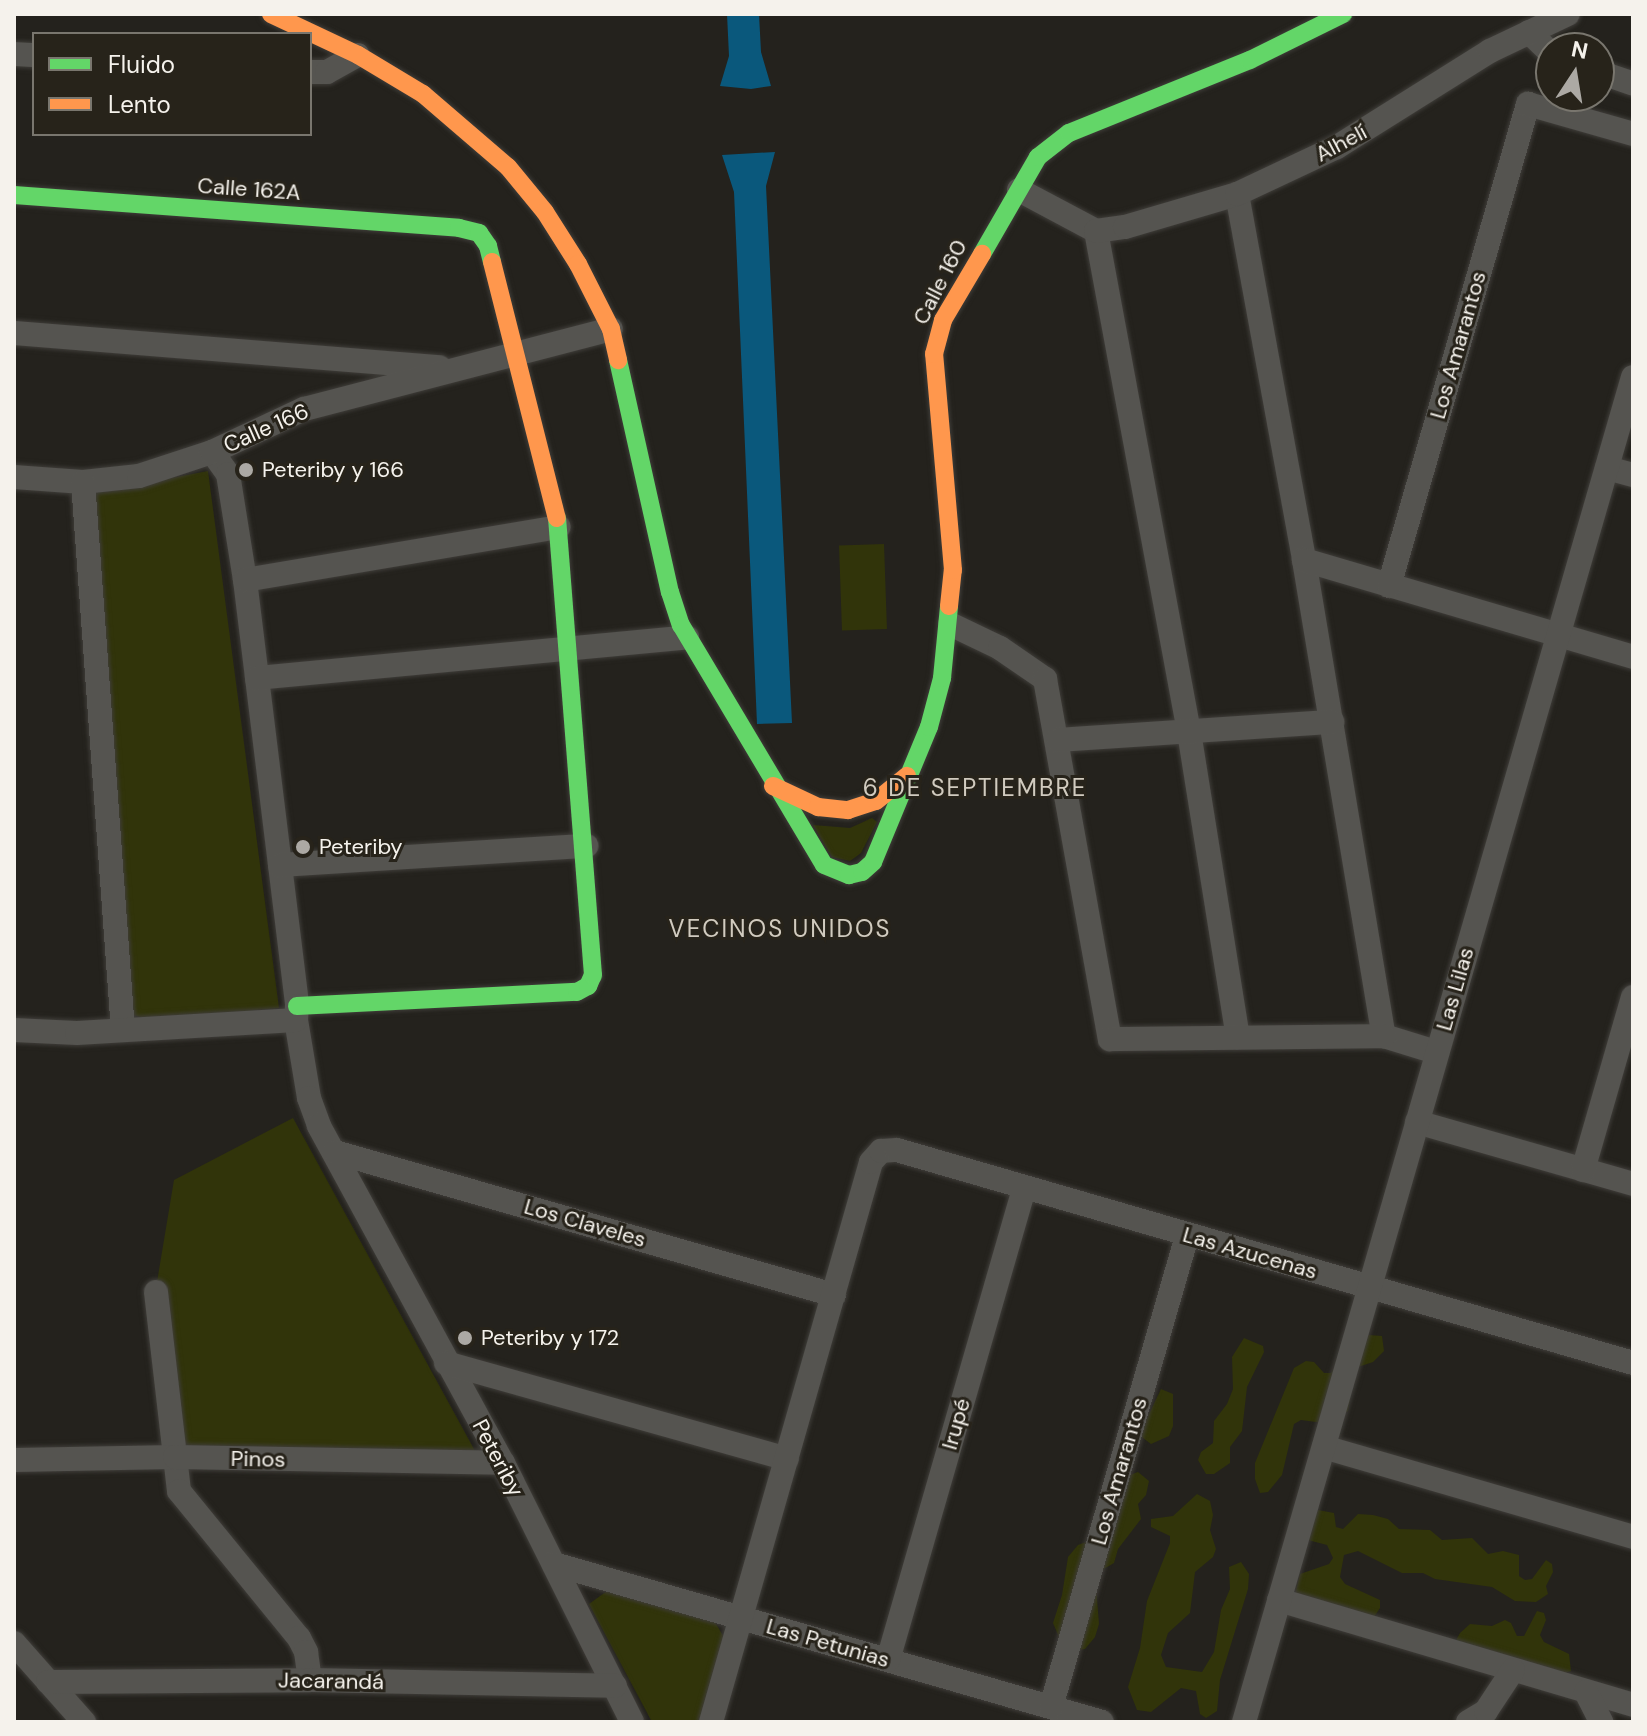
<!DOCTYPE html>
<html>
<head>
<meta charset="utf-8">
<style>
	body { margin:0 }
	#map { position:relative; width:1647px; height:1736px; overflow:hidden; background:#24221d; font-family:"DM Sans",sans-serif }
	div>[style] { position:absolute }
	.green>* { inset:0; background:#31340a; transform-origin:0 0 }
	.water>* { inset:0; background:#0a587c }
	.roads { filter:drop-shadow(0 0 2px #3f3d39) drop-shadow(0 0 2px #3f3d39) }
	.street>* { height:24px; margin:-12px; padding:0 12px; transform-origin:12px; border-radius:12px; background:#555450 }
	.fast>* { height:18px; margin:-9px; padding:0 9px; transform-origin:9px; border-radius:9px; background:#63d668 }
	.slow>* { height:18px; margin:-9px; padding:0 9px; transform-origin:9px; border-radius:9px; background:#ff974d }
	.dots>* { width:22px; height:22px; translate:-50% -50%; box-sizing:border-box; border:4px solid #27231a; border-radius:50% }
	span { translate:-50% -50%; white-space:nowrap; text-align:center; line-height:1.15; -webkit-text-stroke:6px #27231a; paint-order:stroke }
	.street-label { font-size:22px; color:#f5f2ec }
	.poi-label { font-size:22px; color:#f5f2ec }
	.left { translate:0 -50%; text-align:left }
	.neighbourhood-label { font-size:24px; color:#d1cbbf; letter-spacing:2px }
	.frame { position:absolute; inset:0; border:16px solid #f5f2ec; pointer-events:none }
	.legend { position:absolute; left:32px; top:32px; width:280px; height:104px; box-sizing:border-box; background:#27231a; border:2px solid #79766e; margin:0; padding:10px 14px; list-style:none; font-size:24px; color:#f5f2ec }
	.legend li { display:flex; align-items:center; gap:16px; height:40px }
	.legend b { width:40px; border:2px solid #79766e }
	.north { position:absolute; left:1535px; top:32px; width:80px; height:80px; box-sizing:border-box; background:#27231a; border:2px solid #79766e; border-radius:50%; rotate:12deg; font-size:22px; font-weight:700; line-height:32px; text-align:center; color:#f5f2ec }
	.north::after { content:''; display:block; margin:auto; width:28px; height:36px; background:#aca9a4; clip-path:polygon(50% 0,100% 100%,50% 72%,0 100%) }
</style>
</head>
<body>
<div id="map">
	<div class="green">
		<div style="clip-path:polygon(208px 471px,279px 1008px,151px 1020px,133px 1015px,92px 493px)"></div>
		<div style="left:884px;top:544px;width:85px;height:45px;rotate:88deg"></div>
		<div style="clip-path:polygon(872px 818px,877px 822px,861px 853px,850px 861px,832px 857px,813px 825px,850px 828px)"></div>
		<div style="clip-path:polygon(293px 1118px,475px 1451px,171px 1447px,154px 1300px,174px 1180px)"></div>
		<div style="clip-path:polygon(1369px 1335px,1382px 1336px,1384px 1351px,1373px 1362px,1355px 1368px,1348px 1411px,1331px 1424px,1301px 1420px,1294px 1424px,1282px 1475px,1268px 1492px,1260px 1493px,1255px 1479px,1255px 1463px,1294px 1368px,1306px 1361px,1314px 1362px,1324px 1373px,1331px 1373px,1344px 1355px)"></div>
		<div style="clip-path:polygon(1244px 1338px,1263px 1346px,1264px 1352px,1247px 1387px,1242px 1431px,1230px 1447px,1230px 1463px,1214px 1474px,1206px 1474px,1198px 1460px,1201px 1452px,1213px 1443px,1214px 1421px,1227px 1404px,1233px 1389px,1232px 1357px)"></div>
		<div style="clip-path:polygon(1161px 1389px,1173px 1394px,1173px 1426px,1169px 1436px,1151px 1444px,1139px 1435px)"></div>
		<div style="clip-path:polygon(1138px 1472px,1149px 1481px,1146px 1495px,1138px 1504px,1141px 1519px,1118px 1549px,1114px 1563px,1095px 1574px,1099px 1624px,1095px 1637px,1085px 1649px,1077px 1650px,1059px 1637px,1053px 1623px,1062px 1595px,1068px 1557px,1078px 1545px,1100px 1537px,1130px 1475px)"></div>
		<div style="clip-path:polygon(1197px 1494px,1210px 1501px,1213px 1515px,1210px 1530px,1216px 1549px,1213px 1557px,1195px 1572px,1190px 1613px,1168px 1633px,1161px 1655px,1166px 1667px,1202px 1672px,1214px 1652px,1221px 1610px,1230px 1589px,1229px 1567px,1241px 1562px,1249px 1574px,1248px 1589px,1220px 1680px,1217px 1711px,1206px 1718px,1200px 1714px,1196px 1691px,1181px 1688px,1151px 1712px,1137px 1710px,1128px 1687px,1140px 1648px,1147px 1601px,1170px 1543px,1170px 1536px,1151px 1527px,1151px 1519px,1173px 1516px)"></div>
		<div style="clip-path:polygon(1318px 1510px,1334px 1513px,1336px 1527px,1343px 1529px,1358px 1514px,1373px 1515px,1388px 1519px,1399px 1529px,1430px 1530px,1442px 1540px,1472px 1538px,1488px 1554px,1503px 1551px,1519px 1555px,1519px 1576px,1525px 1580px,1532px 1579px,1546px 1560px,1552px 1564px,1553px 1572px,1546px 1586px,1548px 1594px,1536px 1602px,1515px 1601px,1492px 1587px,1435px 1579px,1423px 1573px,1402px 1573px,1358px 1551px,1344px 1555px,1340px 1577px,1345px 1584px,1380px 1600px,1380px 1608px,1372px 1620px,1352px 1615px,1335px 1604px,1312px 1609px,1293px 1602px,1300px 1574px,1329px 1564px,1333px 1558px,1327px 1545px,1304px 1539px,1306px 1518px)"></div>
		<div style="clip-path:polygon(607px 1591px,715px 1622px,726px 1641px,704px 1722px,652px 1722px,589px 1604px)"></div>
		<div style="clip-path:polygon(1537px 1611px,1544px 1613px,1546px 1620px,1540px 1635px,1544px 1642px,1569px 1654px,1571px 1671px,1565px 1673px,1458px 1646px,1456px 1640px,1460px 1633px,1470px 1624px,1492px 1626px,1505px 1620px,1511px 1623px,1517px 1636px,1524px 1636px)"></div>
	</div>
	<div class="water">
		<div style="clip-path:polygon(727px 14px,759px 14px,761px 52px,771px 86px,751px 89px,720px 86px,729px 56px)"></div>
		<div style="clip-path:polygon(775px 152px,766px 186px,792px 723px,757px 724px,734px 192px,722px 155px)"></div>
	</div>
	<div class="roads">
		<div class="street">
			<div style="left:1529px;top:32px;width:30px;rotate:44deg"></div>
			<div style="left:14px;top:54px;width:20px;rotate:3deg"></div>
			<div style="left:310px;top:72px;width:17px"></div>
			<div style="left:327px;top:72px;width:35px;rotate:-29deg"></div>
			<div style="left:1599px;top:72px;width:36px;rotate:19deg"></div>
			<div style="left:1019px;top:190px;width:87px;rotate:28deg"></div>
			<div style="left:1096px;top:231px;width:510px;rotate:79.48deg"></div>
			<div style="left:1189px;top:732px;width:309px;rotate:80.9deg"></div>
			<div style="left:1237px;top:194px;width:372px;rotate:79.6deg"></div>
			<div style="left:1304px;top:560px;width:483px;rotate:80.5deg"></div>
			<div style="left:1384px;top:1036px;width:54px;rotate:17.1deg"></div>
			<div style="left:1096px;top:231px;width:29px;rotate:-8deg"></div>
			<div style="left:1125px;top:227px;width:117px;rotate:-16.4deg"></div>
			<div style="left:1237px;top:194px;width:110px;rotate:-25.2deg"></div>
			<div style="left:1337px;top:147px;width:181px;rotate:-32.1deg"></div>
			<div style="left:1490px;top:51px;width:86px;rotate:-25.4deg"></div>
			<div style="left:14px;top:333px;width:427px;rotate:4.6deg"></div>
			<div style="left:212px;top:452px;width:27px;rotate:54deg"></div>
			<div style="left:228px;top:474px;width:107px;rotate:80.9deg"></div>
			<div style="left:245px;top:580px;width:429px;rotate:83deg"></div>
			<div style="left:297px;top:1006px;width:14px;rotate:94deg"></div>
			<div style="left:296px;top:1020px;width:79px;rotate:80.5deg"></div>
			<div style="left:309px;top:1098px;width:30px;rotate:70deg"></div>
			<div style="left:319px;top:1126px;width:384px;rotate:61.4deg"></div>
			<div style="left:503px;top:1463px;width:289px;rotate:63.5deg"></div>
			<div style="left:1607px;top:468px;width:27px;rotate:15deg"></div>
			<div style="left:14px;top:477px;width:69px;rotate:4.1deg"></div>
			<div style="left:83px;top:482px;width:56px;rotate:-6.1deg"></div>
			<div style="left:139px;top:476px;width:77px;rotate:-18.2deg"></div>
			<div style="left:212px;top:452px;width:102px;rotate:-25.1deg"></div>
			<div style="left:304px;top:409px;width:317px;rotate:-14.6deg"></div>
			<div style="left:83px;top:482px;width:549px;rotate:85.83deg"></div>
			<div style="left:1304px;top:560px;width:343px;rotate:16.4deg"></div>
			<div style="left:245px;top:580px;width:318px;rotate:-9.6deg"></div>
			<div style="left:1389px;top:586px;width:502px;rotate:-73.91deg"></div>
			<div style="left:1528px;top:104px;width:109px;rotate:15.9deg"></div>
			<div style="left:950px;top:624px;width:55px;rotate:25.6deg"></div>
			<div style="left:1000px;top:648px;width:55px;rotate:34.6deg"></div>
			<div style="left:1045px;top:679px;width:366px;rotate:79.8deg"></div>
			<div style="left:1110px;top:1039px;width:274px;rotate:-0.6deg"></div>
			<div style="left:257px;top:678px;width:432px;rotate:-5.4deg"></div>
			<div style="left:1058px;top:740px;width:275px;rotate:-3.8deg"></div>
			<div style="left:280px;top:865px;width:307px;rotate:-3.6deg"></div>
			<div style="left:14px;top:1030px;width:63px;rotate:2.7deg"></div>
			<div style="left:77px;top:1033px;width:219px;rotate:-3.4deg"></div>
			<div style="left:1417px;top:1122px;width:225px;rotate:16deg"></div>
			<div style="left:335px;top:1152px;width:519px;rotate:15.99deg"></div>
			<div style="left:1583px;top:1170px;width:180px;rotate:-73.9deg"></div>
			<div style="left:156px;top:1292px;width:200px;rotate:83.4deg"></div>
			<div style="left:179px;top:1491px;width:190px;rotate:50.8deg"></div>
			<div style="left:299px;top:1638px;width:16px;rotate:63deg"></div>
			<div style="left:306px;top:1652px;width:28px;rotate:82deg"></div>
			<div style="left:446px;top:1363px;width:354px;rotate:15.7deg"></div>
			<div style="left:1324px;top:1447px;width:322px;rotate:16.2deg"></div>
			<div style="left:14px;top:1460px;width:161px;rotate:-1.1deg"></div>
			<div style="left:175px;top:1457px;width:328px;rotate:1deg"></div>
			<div style="left:554px;top:1564px;width:570px;rotate:16.08deg"></div>
			<div style="left:1279px;top:1600px;width:369px;rotate:16.5deg"></div>
			<div style="left:14px;top:1643px;width:106px;rotate:48.5deg"></div>
			<div style="left:888px;top:1660px;width:491px;rotate:-73.9deg"></div>
			<div style="left:48px;top:1682px;width:262px;rotate:-0.4deg"></div>
			<div style="left:310px;top:1680px;width:305px;rotate:1.1deg"></div>
			<div style="left:1586px;top:1692px;width:34px;rotate:63deg"></div>
			<div style="left:1051px;top:1707px;width:491px;rotate:-73.9deg"></div>
			<div style="left:711px;top:1722px;width:582px;rotate:-74.05deg"></div>
			<div style="left:871px;top:1162px;width:15px;rotate:-48deg"></div>
			<div style="left:881px;top:1151px;width:16px;rotate:-4deg"></div>
			<div style="left:897px;top:1150px;width:766px;rotate:16.14deg"></div>
			<div style="left:1244px;top:1722px;width:1400px;rotate:-73.87deg"></div>
			<div style="left:1468px;top:1722px;width:21px;rotate:-31deg"></div>
			<div style="left:1486px;top:1711px;width:49px;rotate:-56.6deg"></div>
		</div>
		<div class="fast">
			<div style="left:14px;top:195px;width:446px;rotate:4.2deg"></div>
			<div style="left:459px;top:228px;width:21px;rotate:14deg"></div>
			<div style="left:479px;top:233px;width:16px;rotate:55deg"></div>
			<div style="left:488px;top:246px;width:16px;rotate:76deg"></div>
			<div style="left:982px;top:254px;width:112px;rotate:-60deg"></div>
			<div style="left:1038px;top:157px;width:39px;rotate:-38deg"></div>
			<div style="left:1069px;top:133px;width:195px;rotate:-22deg"></div>
			<div style="left:1250px;top:60px;width:104px;rotate:-26.3deg"></div>
			<div style="left:618px;top:360px;width:238px;rotate:77.4deg"></div>
			<div style="left:670px;top:592px;width:35px;rotate:72deg"></div>
			<div style="left:681px;top:625px;width:279px;rotate:59.2deg"></div>
			<div style="left:824px;top:865px;width:27px;rotate:22deg"></div>
			<div style="left:849px;top:875px;width:13px;rotate:-13deg"></div>
			<div style="left:862px;top:872px;width:15px;rotate:-42deg"></div>
			<div style="left:873px;top:862px;width:146px;rotate:-67.5deg"></div>
			<div style="left:929px;top:727px;width:51px;rotate:-75.1deg"></div>
			<div style="left:942px;top:678px;width:72px;rotate:-84.4deg"></div>
			<div style="left:297px;top:1006px;width:280px;rotate:-2.9deg"></div>
			<div style="left:577px;top:992px;width:13px;rotate:-29deg"></div>
			<div style="left:588px;top:986px;width:12px;rotate:-66deg"></div>
			<div style="left:593px;top:975px;width:458px;rotate:-94.5deg"></div>
		</div>
		<div class="slow">
			<div style="left:271px;top:14px;width:96px;rotate:25.2deg"></div>
			<div style="left:358px;top:55px;width:76px;rotate:31deg"></div>
			<div style="left:423px;top:94px;width:112px;rotate:40.7deg"></div>
			<div style="left:508px;top:167px;width:58px;rotate:50.6deg"></div>
			<div style="left:545px;top:212px;width:62px;rotate:57.6deg"></div>
			<div style="left:578px;top:264px;width:73px;rotate:63.1deg"></div>
			<div style="left:611px;top:329px;width:32px;rotate:77deg"></div>
			<div style="left:492px;top:262px;width:264px;rotate:75.8deg"></div>
			<div style="left:949px;top:606px;width:36px;rotate:-84deg"></div>
			<div style="left:953px;top:570px;width:217px;rotate:-95deg"></div>
			<div style="left:934px;top:354px;width:35px;rotate:-75deg"></div>
			<div style="left:943px;top:320px;width:77px;rotate:-59.4deg"></div>
			<div style="left:773px;top:786px;width:50px;rotate:25deg"></div>
			<div style="left:818px;top:807px;width:30px;rotate:6deg"></div>
			<div style="left:848px;top:810px;width:29px;rotate:-18deg"></div>
			<div style="left:876px;top:801px;width:40px;rotate:-39deg"></div>
		</div>
	</div>
	<div class="dots">
		<div style="left:246px;top:470px;background:#aca9a4"></div>
		<div style="left:303px;top:847px;background:#aca9a4"></div>
		<div style="left:465px;top:1338px;background:#aca9a4"></div>
	</div>
	<div class="street-label">
		<span style="left:1341px;top:143px;rotate:-28deg">Alhelí</span>
		<span style="left:249px;top:189px;rotate:4deg">Calle 162A</span>
		<span style="left:940px;top:282px;rotate:-63deg">Calle 160</span>
		<span style="left:1458px;top:345px;rotate:-74deg">Los Amarantos</span>
		<span style="left:266px;top:428px;rotate:-24deg">Calle 166</span>
		<span style="left:1455px;top:989px;rotate:-74deg">Las Lilas</span>
		<span style="left:585px;top:1223px;rotate:16deg">Los Claveles</span>
		<span style="left:1250px;top:1253px;rotate:16deg">Las Azucenas</span>
		<span style="left:956px;top:1424px;rotate:-74deg">Irupé</span>
		<span style="left:498px;top:1458px;rotate:62deg">Peteriby</span>
		<span style="left:258px;top:1459px;rotate:1deg">Pinos</span>
		<span style="left:1119px;top:1471px;rotate:-74deg">Los Amarantos</span>
		<span style="left:828px;top:1643px;rotate:16deg">Las Petunias</span>
		<span style="left:331px;top:1681px;rotate:1deg">Jacarandá</span>
	</div>
	<div class="poi-label">
		<span class="left" style="left:262px;top:470px">Peteriby y 166</span>
		<span class="left" style="left:319px;top:847px">Peteriby</span>
		<span class="left" style="left:481px;top:1338px">Peteriby y 172</span>
	</div>
	<div class="neighbourhood-label">
		<span style="left:975px;top:788px">6 DE SEPTIEMBRE</span>
		<span style="left:780px;top:929px">VECINOS UNIDOS</span>
	</div>
	<div class="frame"></div>
	<ul class="legend">
	<li><b style="height:10px;background:#63d668"></b>Fluido</li>
	<li><b style="height:10px;background:#ff974d"></b>Lento</li>
	</ul>
	<div class="north">N</div>
</div>
</body>
</html>
